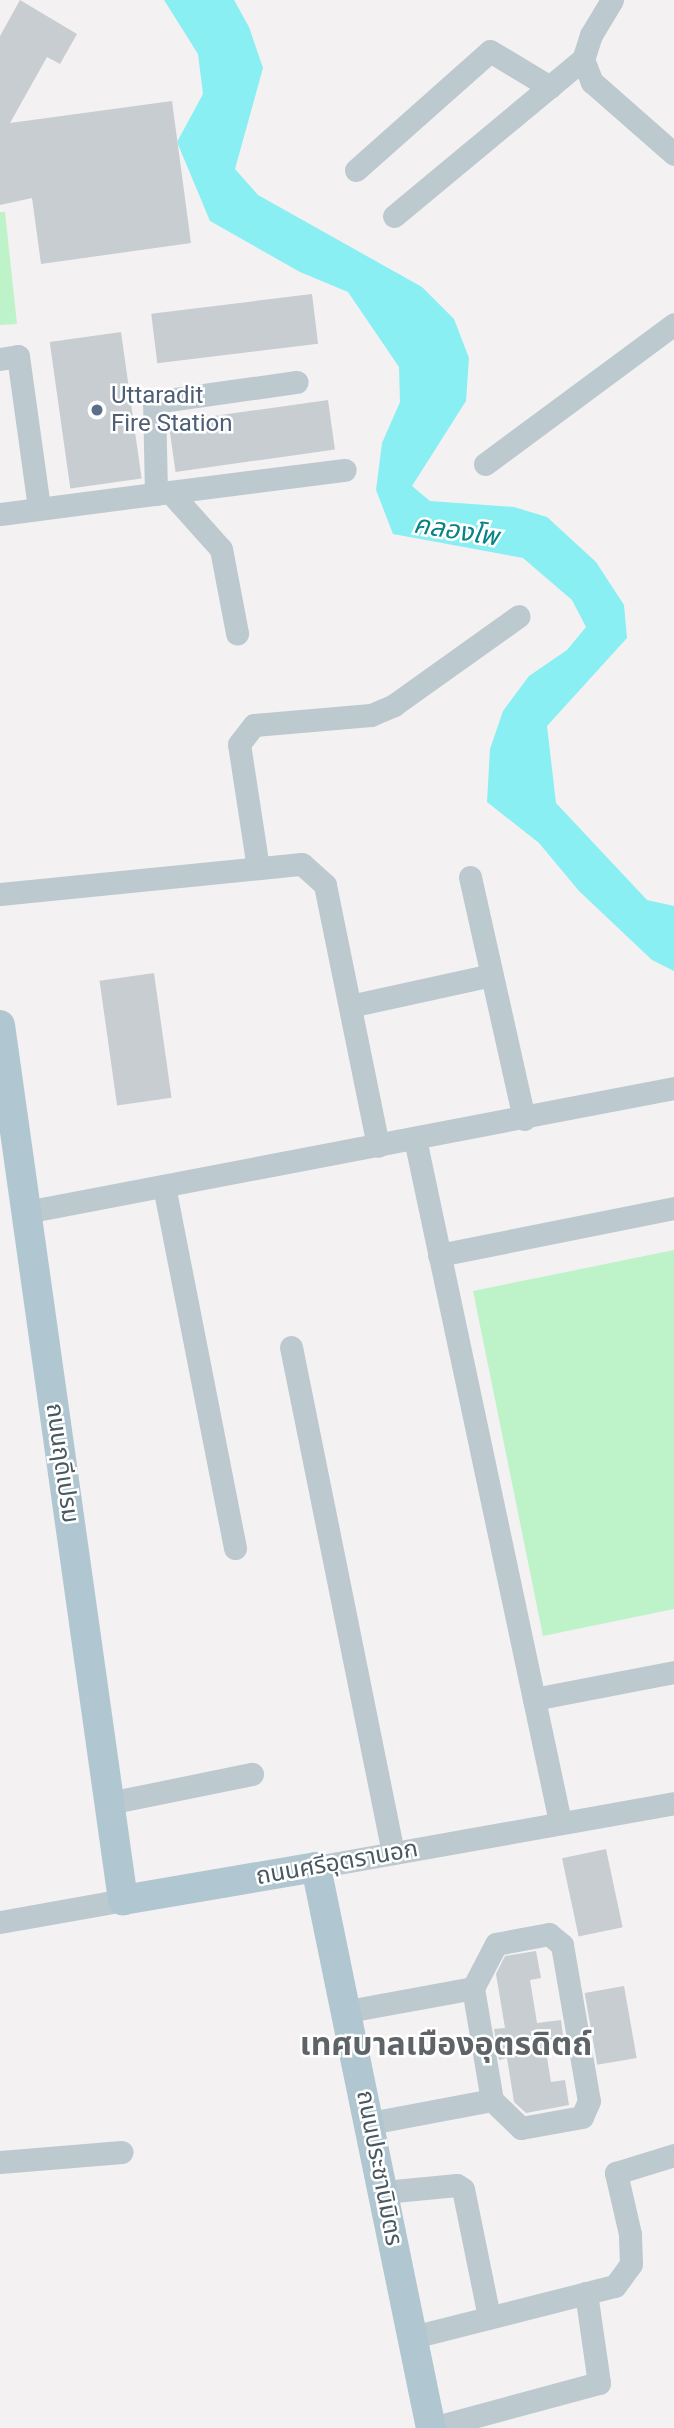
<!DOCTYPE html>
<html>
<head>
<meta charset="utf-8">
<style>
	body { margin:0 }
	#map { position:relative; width:674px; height:2428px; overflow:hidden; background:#f4f1f2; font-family:Roboto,"Noto Sans Thai",sans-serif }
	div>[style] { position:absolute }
	.green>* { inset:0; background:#bef3c9 }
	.water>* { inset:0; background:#89eff2 }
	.building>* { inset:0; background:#c8cdd1; transform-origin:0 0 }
	.minor>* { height:23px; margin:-11.5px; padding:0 11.5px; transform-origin:11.5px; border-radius:11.5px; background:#bcc9cf }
	.major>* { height:30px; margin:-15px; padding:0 15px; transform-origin:15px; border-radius:15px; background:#b0c7d1 }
	.dots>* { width:19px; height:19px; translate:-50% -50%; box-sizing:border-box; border:4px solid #fff; border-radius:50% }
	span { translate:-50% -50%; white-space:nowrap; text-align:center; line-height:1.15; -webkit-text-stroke:5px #fff; paint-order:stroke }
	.service-label { font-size:24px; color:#4e5e75 }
	.left { translate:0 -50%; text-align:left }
	.street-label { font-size:24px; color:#485960 }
	.water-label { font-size:26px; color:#078285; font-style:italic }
	.district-label { font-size:32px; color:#5d6367; font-weight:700 }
</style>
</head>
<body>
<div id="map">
	<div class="green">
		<div style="clip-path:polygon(0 212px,5px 212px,17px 324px,0 325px)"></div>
		<div style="clip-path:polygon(674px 1250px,674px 1609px,543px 1636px,473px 1291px)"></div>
	</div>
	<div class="water">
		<div style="clip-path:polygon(164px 0,234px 0,249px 27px,263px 68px,235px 169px,258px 195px,422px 287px,454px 319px,469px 358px,466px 401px,412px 486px,430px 501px,514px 507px,547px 517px,596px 562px,624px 605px,627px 638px,547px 726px,556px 803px,647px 900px,674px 906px,674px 971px,652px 960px,579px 891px,539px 843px,487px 802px,490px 749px,503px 711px,529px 676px,567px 650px,586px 627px,572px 600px,523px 558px,393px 534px,376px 490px,382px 443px,400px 402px,399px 367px,348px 292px,300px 272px,210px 221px,177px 142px,203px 94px,198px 54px)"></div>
	</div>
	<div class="building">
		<div style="clip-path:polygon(20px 0,77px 34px,60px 64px,47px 57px,10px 123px,172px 101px,191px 243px,41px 264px,32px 198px,0 205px,0 36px)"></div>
		<div style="left:312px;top:294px;width:50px;height:162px;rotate:83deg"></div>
		<div style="left:121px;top:332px;width:148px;height:72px;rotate:82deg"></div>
		<div style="left:328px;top:400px;width:50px;height:161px;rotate:82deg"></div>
		<div style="left:154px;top:973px;width:126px;height:55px;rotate:82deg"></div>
		<div style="left:606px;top:1849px;width:80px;height:45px;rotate:78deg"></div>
		<div style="clip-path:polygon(536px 1951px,541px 1978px,530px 1980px,537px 2023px,561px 2020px,564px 2042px,545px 2045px,551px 2082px,565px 2080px,569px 2105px,526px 2113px,514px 2102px,507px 2058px,499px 2060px,494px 2029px,505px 2028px,496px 1974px,505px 1956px)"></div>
		<div style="left:624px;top:1986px;width:73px;height:40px;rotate:80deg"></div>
	</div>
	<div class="minor">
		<div style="left:612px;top:0;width:41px;rotate:121deg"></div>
		<div style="left:591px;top:35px;width:25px;rotate:108deg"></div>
		<div style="left:583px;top:59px;width:25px;rotate:69deg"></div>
		<div style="left:592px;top:82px;width:109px;rotate:41.3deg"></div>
		<div style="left:356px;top:170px;width:179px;rotate:-41.6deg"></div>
		<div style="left:490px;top:51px;width:70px;rotate:31deg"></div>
		<div style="left:394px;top:216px;width:246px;rotate:-39.7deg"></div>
		<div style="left:0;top:359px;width:18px;rotate:-9deg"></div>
		<div style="left:18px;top:356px;width:153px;rotate:82.1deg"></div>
		<div style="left:485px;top:464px;width:235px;rotate:-36.5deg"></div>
		<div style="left:170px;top:492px;width:176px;rotate:-7.2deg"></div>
		<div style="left:156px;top:494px;width:92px;rotate:-91.2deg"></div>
		<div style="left:154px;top:402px;width:144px;rotate:-8deg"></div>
		<div style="left:0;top:514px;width:171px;rotate:-7.4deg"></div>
		<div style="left:170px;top:492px;width:76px;rotate:48.2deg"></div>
		<div style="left:221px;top:549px;width:86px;rotate:79.2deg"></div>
		<div style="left:258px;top:868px;width:125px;rotate:-98.7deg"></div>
		<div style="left:239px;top:744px;width:24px;rotate:-52deg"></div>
		<div style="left:254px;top:725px;width:117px;rotate:-4.9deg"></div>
		<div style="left:371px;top:715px;width:25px;rotate:-23deg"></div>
		<div style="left:394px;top:705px;width:153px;rotate:-35.5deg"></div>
		<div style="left:470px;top:877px;width:248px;rotate:77.4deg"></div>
		<div style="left:0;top:894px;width:303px;rotate:-5.7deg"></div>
		<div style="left:302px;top:864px;width:31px;rotate:42deg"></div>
		<div style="left:325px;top:885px;width:266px;rotate:78.5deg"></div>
		<div style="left:350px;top:1006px;width:145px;rotate:-12.3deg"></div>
		<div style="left:415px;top:1139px;width:698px;rotate:78.01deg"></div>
		<div style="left:164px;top:1186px;width:369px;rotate:78.9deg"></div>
		<div style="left:26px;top:1212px;width:660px;rotate:-10.83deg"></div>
		<div style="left:439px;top:1255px;width:240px;rotate:-11.3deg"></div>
		<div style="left:291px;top:1347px;width:516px;rotate:78.6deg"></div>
		<div style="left:534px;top:1699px;width:143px;rotate:-10.9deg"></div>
		<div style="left:109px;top:1803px;width:146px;rotate:-11.5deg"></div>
		<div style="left:316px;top:1867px;width:364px;rotate:-10.1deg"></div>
		<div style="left:0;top:1922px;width:125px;rotate:-10.1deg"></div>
		<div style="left:473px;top:1988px;width:114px;rotate:80.4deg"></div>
		<div style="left:348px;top:2011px;width:127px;rotate:-10.4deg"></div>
		<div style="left:473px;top:1988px;width:50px;rotate:-62.4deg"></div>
		<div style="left:496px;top:1944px;width:54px;rotate:-10.7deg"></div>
		<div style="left:549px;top:1934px;width:17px;rotate:40deg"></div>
		<div style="left:562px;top:1945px;width:158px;rotate:80.2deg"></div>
		<div style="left:589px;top:2101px;width:17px;rotate:114deg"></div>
		<div style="left:582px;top:2117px;width:62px;rotate:169.8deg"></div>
		<div style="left:521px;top:2128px;width:40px;rotate:-136deg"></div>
		<div style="left:492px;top:2100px;width:124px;rotate:169.3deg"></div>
		<div style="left:0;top:2162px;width:122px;rotate:-4.7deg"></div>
		<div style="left:384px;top:2192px;width:73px;rotate:-5.5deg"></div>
		<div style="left:457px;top:2185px;width:7px;rotate:34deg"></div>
		<div style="left:463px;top:2189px;width:131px;rotate:78.5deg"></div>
		<div style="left:413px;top:2337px;width:208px;rotate:-14.2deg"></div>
		<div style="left:615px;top:2286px;width:27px;rotate:-54deg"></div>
		<div style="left:631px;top:2264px;width:30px;rotate:-92deg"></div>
		<div style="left:630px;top:2234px;width:63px;rotate:-102.9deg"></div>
		<div style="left:616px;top:2173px;width:61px;rotate:-17.2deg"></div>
		<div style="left:432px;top:2428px;width:173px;rotate:-15.1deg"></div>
		<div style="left:599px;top:2383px;width:91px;rotate:-98.2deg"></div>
	</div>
	<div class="major">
		<div style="left:0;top:1025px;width:884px;rotate:82deg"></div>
		<div style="left:123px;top:1900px;width:196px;rotate:-9.7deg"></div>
		<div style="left:316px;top:1867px;width:573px;rotate:78.42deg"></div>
	</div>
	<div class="dots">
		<div style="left:97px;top:410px;background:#5c6f8a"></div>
	</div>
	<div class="service-label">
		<span class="left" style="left:111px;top:410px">Uttaradit<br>Fire Station</span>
	</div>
	<div class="street-label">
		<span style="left:62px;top:1463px;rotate:82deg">ถนนฤดีเปรม</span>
		<span style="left:337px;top:1863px;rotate:-10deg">ถนนศรีอุตรานอก</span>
		<span style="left:379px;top:2168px;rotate:79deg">ถนนประชานิมิตร</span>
	</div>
	<div class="water-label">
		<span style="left:456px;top:531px;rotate:9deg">คลองโพ</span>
	</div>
	<div class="district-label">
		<span style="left:446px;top:2044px">เทศบาลเมืองอุตรดิตถ์</span>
	</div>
</div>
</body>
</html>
